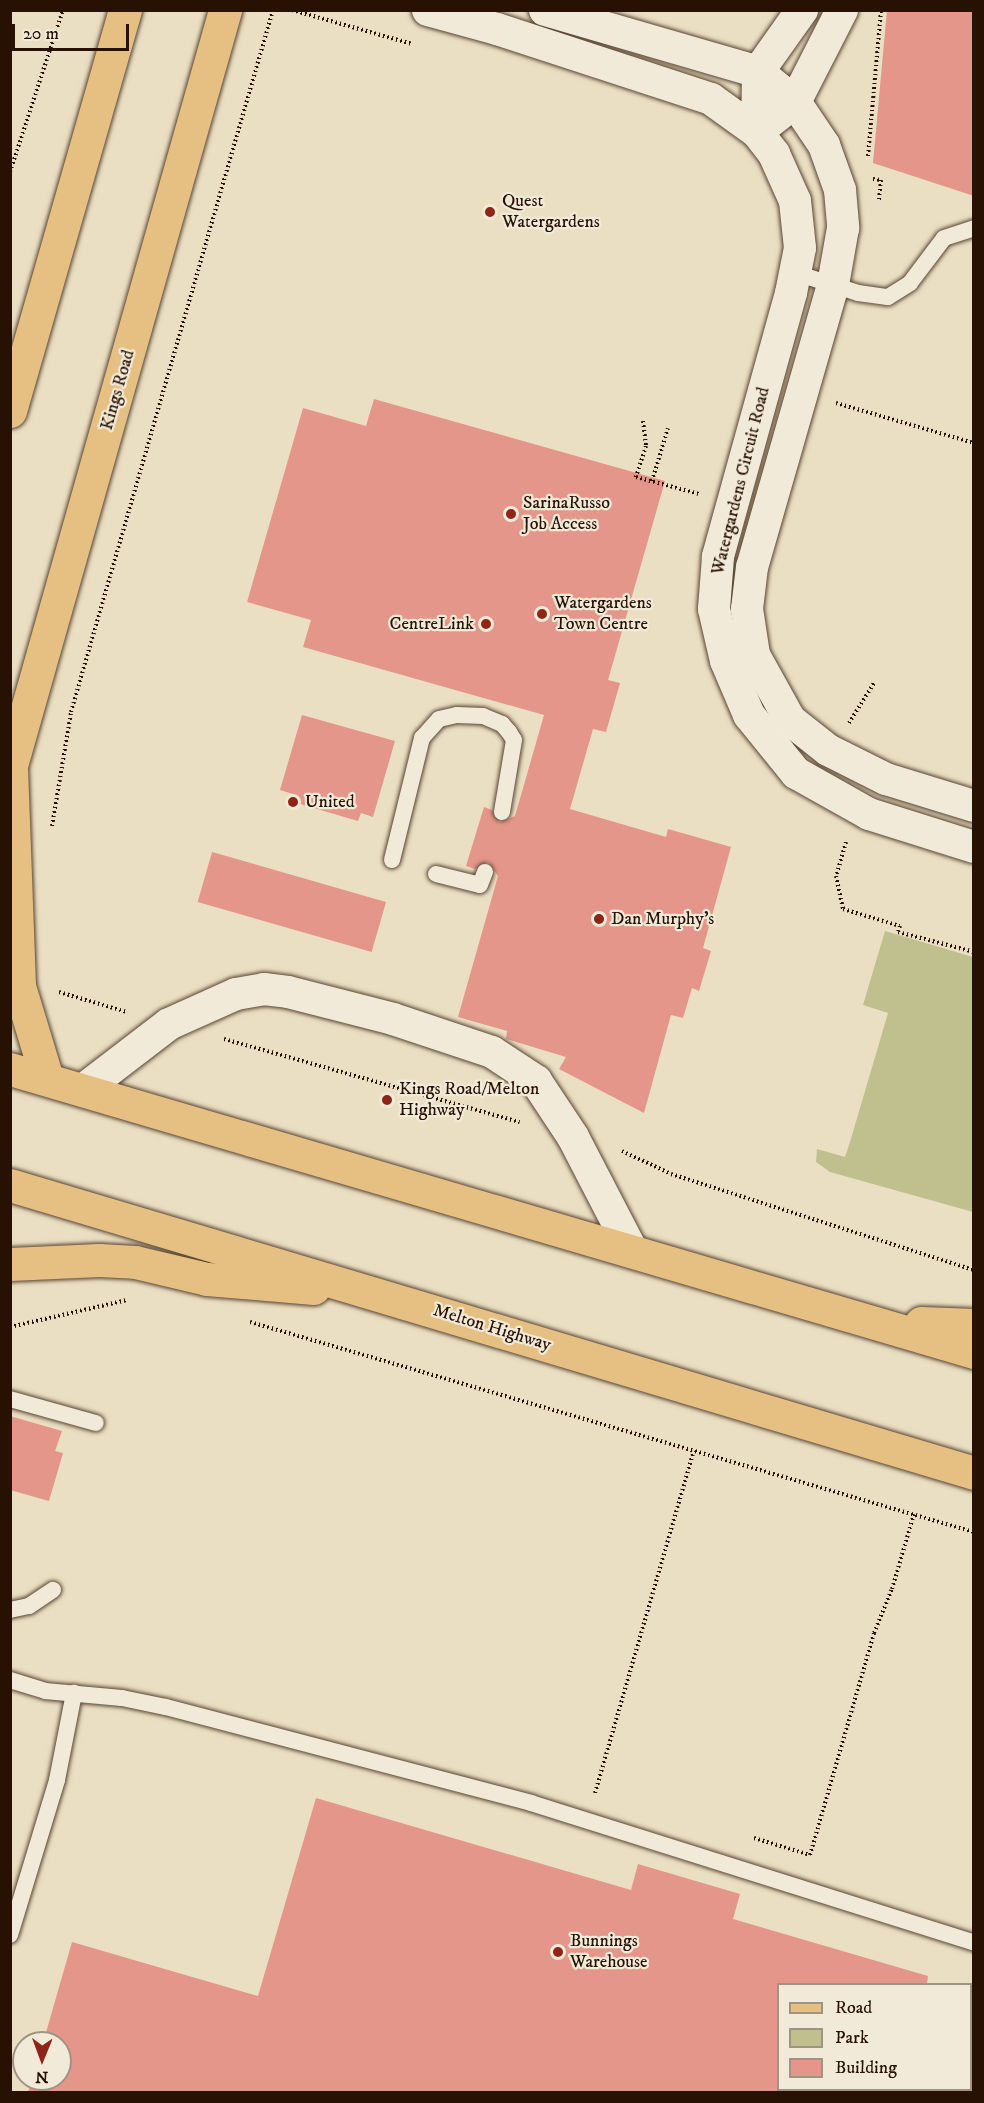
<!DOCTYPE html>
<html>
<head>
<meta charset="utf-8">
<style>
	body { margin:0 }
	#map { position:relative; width:984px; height:2103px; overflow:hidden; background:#ebdfc3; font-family:"IM FELL DW Pica",serif }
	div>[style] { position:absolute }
	.green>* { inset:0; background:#bfc08e }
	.building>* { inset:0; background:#e4968a; transform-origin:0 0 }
	.path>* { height:4px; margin-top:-2px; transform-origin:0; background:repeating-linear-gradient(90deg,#271102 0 1.5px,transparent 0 4.5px) }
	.roads { filter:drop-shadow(0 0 2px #584432) drop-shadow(0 0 2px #584432) }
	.lane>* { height:16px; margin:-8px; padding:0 8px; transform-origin:8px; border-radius:8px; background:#f2ead8 }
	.street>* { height:32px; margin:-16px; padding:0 16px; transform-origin:16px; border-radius:16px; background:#f2ead8 }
	.primary>* { height:33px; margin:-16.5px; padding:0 16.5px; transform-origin:16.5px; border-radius:16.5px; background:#e6c082 }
	.highway>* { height:33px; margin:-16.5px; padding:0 16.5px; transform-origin:16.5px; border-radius:16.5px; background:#e6c082 }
	.dots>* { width:16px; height:16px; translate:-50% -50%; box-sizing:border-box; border:3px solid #f2ead8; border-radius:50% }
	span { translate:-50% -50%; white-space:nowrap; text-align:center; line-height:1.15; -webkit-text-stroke:4.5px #f2ead8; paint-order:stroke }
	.poi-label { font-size:18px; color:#271102 }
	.left { translate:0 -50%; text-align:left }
	.right { translate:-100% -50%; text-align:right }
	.street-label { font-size:18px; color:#271102 }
	.frame { position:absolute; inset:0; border:12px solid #271102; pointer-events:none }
	.legend { position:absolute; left:777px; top:1983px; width:195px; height:108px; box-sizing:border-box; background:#f2ead8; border:2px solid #a19382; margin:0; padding:8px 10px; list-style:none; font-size:18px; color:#271102 }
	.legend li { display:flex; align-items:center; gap:12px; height:30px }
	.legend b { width:30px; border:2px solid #a19382 }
	.north { position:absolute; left:12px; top:2031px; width:60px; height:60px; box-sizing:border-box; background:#f2ead8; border:2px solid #a19382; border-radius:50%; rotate:181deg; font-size:16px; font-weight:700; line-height:24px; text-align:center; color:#271102 }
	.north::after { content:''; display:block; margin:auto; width:21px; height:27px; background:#8f2418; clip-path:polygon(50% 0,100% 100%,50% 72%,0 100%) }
	.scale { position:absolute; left:12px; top:24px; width:117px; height:27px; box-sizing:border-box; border:3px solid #271102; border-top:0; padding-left:8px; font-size:18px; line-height:21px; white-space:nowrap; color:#271102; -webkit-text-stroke:4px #f2ead8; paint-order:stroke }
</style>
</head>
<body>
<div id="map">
	<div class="green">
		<div style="clip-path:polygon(885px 931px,973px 957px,973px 1212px,830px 1172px,816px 1162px,817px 1149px,845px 1157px,850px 1142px,888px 1013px,863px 1005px)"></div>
	</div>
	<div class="building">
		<div style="clip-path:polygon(887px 10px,974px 10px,974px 196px,873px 163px)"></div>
		<div style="clip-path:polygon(374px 399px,665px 481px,608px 680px,620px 683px,606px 732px,593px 729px,570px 809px,666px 837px,668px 829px,731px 847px,703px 948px,711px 951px,699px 991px,692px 988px,683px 1018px,671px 1015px,644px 1113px,559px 1069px,566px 1057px,506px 1039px,507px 1031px,458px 1017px,498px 876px,488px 862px,475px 869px,466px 866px,484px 807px,492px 810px,500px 822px,515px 816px,544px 715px,303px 647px,311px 620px,247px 602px,303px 408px,366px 426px)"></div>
		<div style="clip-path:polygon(302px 715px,395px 741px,373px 817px,361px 813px,358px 821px,290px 801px,293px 794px,280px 790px)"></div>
		<div style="left:212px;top:852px;width:181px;height:52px;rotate:16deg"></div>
		<div style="clip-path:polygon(10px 1416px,62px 1431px,55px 1451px,63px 1453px,49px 1501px,10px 1490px)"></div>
		<div style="clip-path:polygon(316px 1798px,631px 1890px,638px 1864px,740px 1894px,733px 1919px,928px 1976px,927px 1984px,778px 1984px,778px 2092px,28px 2092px,32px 2079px,60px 2079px,60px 2043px,43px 2043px,72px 1942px,258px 1996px)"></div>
	</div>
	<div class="path">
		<div style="left:292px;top:10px;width:125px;rotate:15.8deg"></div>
		<div style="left:868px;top:156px;width:147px;rotate:-84.9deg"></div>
		<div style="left:10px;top:172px;width:170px;rotate:-71.9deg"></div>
		<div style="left:873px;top:179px;width:8px;rotate:7deg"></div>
		<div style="left:881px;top:180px;width:20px;rotate:96deg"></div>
		<div style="left:836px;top:403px;width:144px;rotate:16.2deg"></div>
		<div style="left:643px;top:421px;width:25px;rotate:83deg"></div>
		<div style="left:646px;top:446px;width:33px;rotate:108deg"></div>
		<div style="left:636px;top:477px;width:65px;rotate:15.1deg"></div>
		<div style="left:652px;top:481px;width:55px;rotate:-73.2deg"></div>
		<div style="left:849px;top:723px;width:47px;rotate:-58deg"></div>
		<div style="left:52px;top:826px;width:116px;rotate:-80.5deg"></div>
		<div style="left:71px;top:712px;width:730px;rotate:-73.95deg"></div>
		<div style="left:846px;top:842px;width:35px;rotate:106deg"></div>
		<div style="left:836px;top:876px;width:34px;rotate:78deg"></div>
		<div style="left:843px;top:909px;width:59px;rotate:16.6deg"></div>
		<div style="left:900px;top:926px;width:6px;rotate:108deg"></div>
		<div style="left:898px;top:932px;width:79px;rotate:14.7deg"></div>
		<div style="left:59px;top:992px;width:71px;rotate:16.4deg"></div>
		<div style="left:224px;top:1039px;width:307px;rotate:15.7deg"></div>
		<div style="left:622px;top:1151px;width:54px;rotate:25.1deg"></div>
		<div style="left:671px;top:1174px;width:318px;rotate:17.6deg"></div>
		<div style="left:250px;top:1322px;width:754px;rotate:16.18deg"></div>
		<div style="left:10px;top:1327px;width:120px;rotate:-13deg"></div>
		<div style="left:595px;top:1793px;width:356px;rotate:-73.9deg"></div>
		<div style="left:754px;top:1838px;width:59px;rotate:16.9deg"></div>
		<div style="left:810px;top:1855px;width:231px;rotate:-73.9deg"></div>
		<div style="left:874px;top:1633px;width:48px;rotate:-67.8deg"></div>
		<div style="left:892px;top:1589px;width:78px;rotate:-73.7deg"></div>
	</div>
	<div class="roads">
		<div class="lane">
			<div style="left:796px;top:273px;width:65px;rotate:17.9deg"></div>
			<div style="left:858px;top:293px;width:30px;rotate:8deg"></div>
			<div style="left:888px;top:297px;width:26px;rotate:-32deg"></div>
			<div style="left:910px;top:283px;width:56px;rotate:-52.9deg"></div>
			<div style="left:944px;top:238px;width:32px;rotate:-18deg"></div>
			<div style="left:392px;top:860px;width:126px;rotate:-76.2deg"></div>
			<div style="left:422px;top:738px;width:25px;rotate:-48deg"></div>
			<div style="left:439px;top:719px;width:18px;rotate:-13deg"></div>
			<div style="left:457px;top:715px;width:26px;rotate:2deg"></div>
			<div style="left:483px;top:716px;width:21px;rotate:23deg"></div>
			<div style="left:502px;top:724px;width:11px;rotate:49deg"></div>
			<div style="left:509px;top:732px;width:9px;rotate:58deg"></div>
			<div style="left:514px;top:740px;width:73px;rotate:99.5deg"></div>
			<div style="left:436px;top:874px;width:45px;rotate:14deg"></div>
			<div style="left:480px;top:885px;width:14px;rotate:-69deg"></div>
			<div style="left:10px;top:1399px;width:89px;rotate:15.6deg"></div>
			<div style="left:10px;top:1610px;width:19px;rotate:-12deg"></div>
			<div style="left:29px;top:1606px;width:29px;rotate:-34deg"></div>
			<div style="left:10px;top:1680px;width:37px;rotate:17deg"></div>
			<div style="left:45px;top:1691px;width:77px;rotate:5.2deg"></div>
			<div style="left:122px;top:1698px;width:45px;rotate:11.6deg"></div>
			<div style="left:166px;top:1707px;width:377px;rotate:14.7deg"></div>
			<div style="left:531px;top:1803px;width:465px;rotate:17.5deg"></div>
			<div style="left:10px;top:1935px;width:162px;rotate:-73.1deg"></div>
			<div style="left:57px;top:1780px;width:89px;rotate:-78.9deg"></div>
		</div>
		<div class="street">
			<div style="left:428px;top:10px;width:72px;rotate:15.4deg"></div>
			<div style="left:497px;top:29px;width:225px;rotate:18.1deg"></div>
			<div style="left:711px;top:99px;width:57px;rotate:35.7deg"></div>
			<div style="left:757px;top:132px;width:28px;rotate:52deg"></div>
			<div style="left:774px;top:154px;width:51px;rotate:65.9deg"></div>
			<div style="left:795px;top:201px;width:47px;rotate:83.9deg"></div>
			<div style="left:800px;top:248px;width:46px;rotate:101.3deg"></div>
			<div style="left:791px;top:293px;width:274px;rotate:105.5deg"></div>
			<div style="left:718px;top:557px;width:52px;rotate:94.4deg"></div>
			<div style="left:714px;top:609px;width:53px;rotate:77deg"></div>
			<div style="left:726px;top:661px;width:59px;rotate:66.9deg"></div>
			<div style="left:749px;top:715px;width:75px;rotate:51deg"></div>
			<div style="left:796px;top:773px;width:84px;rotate:29.3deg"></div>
			<div style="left:869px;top:814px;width:110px;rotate:17.4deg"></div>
			<div style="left:545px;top:10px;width:222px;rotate:16.2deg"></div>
			<div style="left:758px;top:72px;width:48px;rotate:39deg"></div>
			<div style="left:795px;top:102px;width:52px;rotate:56deg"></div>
			<div style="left:824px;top:145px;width:48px;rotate:70.4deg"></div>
			<div style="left:840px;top:190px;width:38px;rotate:85deg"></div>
			<div style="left:843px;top:228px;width:58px;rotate:100deg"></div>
			<div style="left:833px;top:285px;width:293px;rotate:106deg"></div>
			<div style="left:752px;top:567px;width:42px;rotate:96.8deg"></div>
			<div style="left:747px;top:609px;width:47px;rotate:81.3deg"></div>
			<div style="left:754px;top:655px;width:74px;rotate:61deg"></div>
			<div style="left:790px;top:720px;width:48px;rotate:38.3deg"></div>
			<div style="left:828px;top:750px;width:65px;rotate:26.6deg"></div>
			<div style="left:886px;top:779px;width:92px;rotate:17.1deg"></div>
			<div style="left:757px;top:132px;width:48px;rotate:-38.3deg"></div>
			<div style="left:795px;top:102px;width:103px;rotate:-62.9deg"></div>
			<div style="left:757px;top:132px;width:60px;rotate:-89deg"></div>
			<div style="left:758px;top:72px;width:76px;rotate:-54.6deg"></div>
			<div style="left:83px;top:1090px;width:108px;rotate:-37.5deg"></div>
			<div style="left:169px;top:1024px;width:73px;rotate:-24.1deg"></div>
			<div style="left:236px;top:994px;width:28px;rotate:-10deg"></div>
			<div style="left:264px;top:989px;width:24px;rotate:7deg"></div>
			<div style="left:288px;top:992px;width:108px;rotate:14.4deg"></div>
			<div style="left:393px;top:1019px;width:104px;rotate:18.4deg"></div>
			<div style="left:492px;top:1052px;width:53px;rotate:33.4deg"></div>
			<div style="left:536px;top:1081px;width:67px;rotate:56.5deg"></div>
			<div style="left:573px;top:1137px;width:128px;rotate:62.6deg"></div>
		</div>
		<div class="primary">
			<div style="left:10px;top:411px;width:417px;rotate:-74deg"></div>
			<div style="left:10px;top:769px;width:789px;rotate:-74.18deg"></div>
		</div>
		<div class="highway">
			<div style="left:11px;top:767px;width:219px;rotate:87.9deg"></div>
			<div style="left:19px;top:986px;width:97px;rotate:73.2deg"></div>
			<div style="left:10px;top:1069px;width:1005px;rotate:16.36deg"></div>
			<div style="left:10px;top:1185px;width:1006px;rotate:16.63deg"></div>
			<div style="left:10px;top:1264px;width:89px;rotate:-2.6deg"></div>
			<div style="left:99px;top:1260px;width:36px;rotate:3deg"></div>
			<div style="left:135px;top:1262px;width:74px;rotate:13.3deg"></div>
			<div style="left:207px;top:1279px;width:107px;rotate:4.8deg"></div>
			<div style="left:921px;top:1323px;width:53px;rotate:2.2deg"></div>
		</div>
	</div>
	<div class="dots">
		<div style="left:490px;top:212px;background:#8f2418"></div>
		<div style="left:511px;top:514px;background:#8f2418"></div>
		<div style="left:542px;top:614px;background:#8f2418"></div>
		<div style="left:486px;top:624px;background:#8f2418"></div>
		<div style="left:293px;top:802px;background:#8f2418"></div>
		<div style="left:599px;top:919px;background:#8f2418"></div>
		<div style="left:387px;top:1100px;background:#8f2418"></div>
		<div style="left:558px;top:1952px;background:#8f2418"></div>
	</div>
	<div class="poi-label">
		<span class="left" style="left:502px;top:212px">Quest<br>Watergardens</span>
		<span class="left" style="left:523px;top:514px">SarinaRusso<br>Job Access</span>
		<span class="left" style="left:554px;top:614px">Watergardens<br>Town Centre</span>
		<span class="right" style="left:474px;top:624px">CentreLink</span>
		<span class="left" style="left:305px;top:802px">United</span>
		<span class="left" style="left:611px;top:919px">Dan Murphy's</span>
		<span class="left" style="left:399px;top:1100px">Kings Road/Melton<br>Highway</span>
		<span class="left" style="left:570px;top:1952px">Bunnings<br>Warehouse</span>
	</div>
	<div class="street-label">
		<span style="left:118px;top:390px;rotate:-74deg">Kings Road</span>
		<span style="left:741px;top:481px;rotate:-76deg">Watergardens Circuit Road</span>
		<span style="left:492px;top:1328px;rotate:17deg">Melton Highway</span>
	</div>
	<div class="frame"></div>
	<ul class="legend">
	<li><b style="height:8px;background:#e6c082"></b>Road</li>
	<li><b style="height:16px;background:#bfc08e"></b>Park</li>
	<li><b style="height:16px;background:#e4968a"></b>Building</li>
	</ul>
	<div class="north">N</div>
	<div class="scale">20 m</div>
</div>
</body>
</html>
